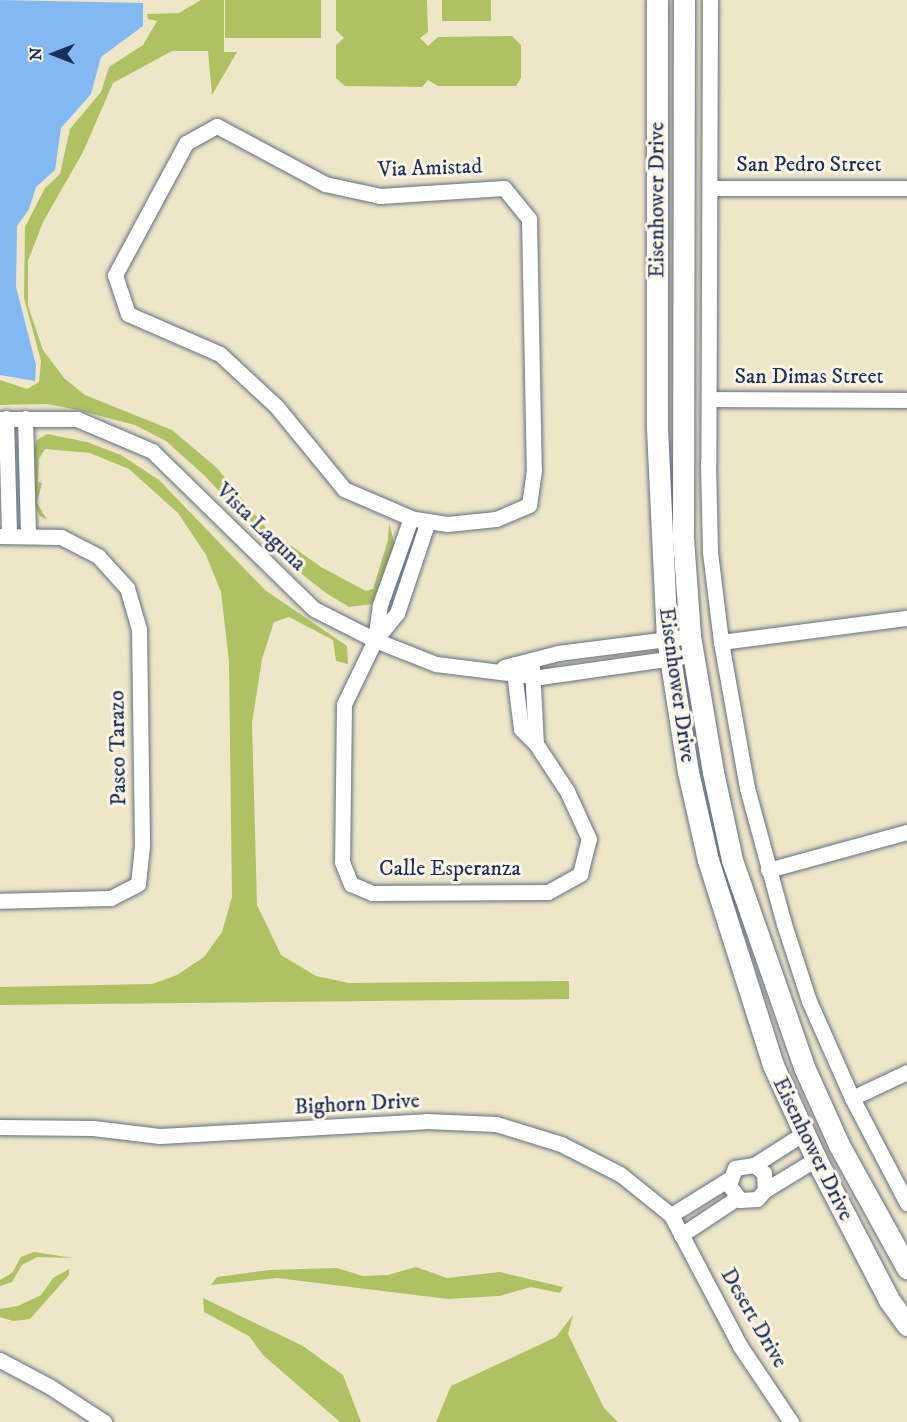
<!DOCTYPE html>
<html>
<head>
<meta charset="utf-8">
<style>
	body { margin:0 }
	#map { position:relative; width:907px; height:1422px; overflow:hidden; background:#ede6c7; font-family:"IM FELL DW Pica",serif }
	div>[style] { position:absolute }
	.green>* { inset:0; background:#b0c164; transform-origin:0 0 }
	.water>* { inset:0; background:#83b8f2 }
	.roads { filter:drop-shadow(0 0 2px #646f83) drop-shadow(0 0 2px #646f83) }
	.street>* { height:15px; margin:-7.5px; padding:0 7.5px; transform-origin:7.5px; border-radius:7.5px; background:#fff }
	.secondary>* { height:21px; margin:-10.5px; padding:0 10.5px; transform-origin:10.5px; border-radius:10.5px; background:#fff }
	span { translate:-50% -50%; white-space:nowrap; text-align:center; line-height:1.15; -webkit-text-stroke:6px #fcf5e5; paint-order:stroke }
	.street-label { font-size:22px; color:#1b2f5e }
	.north { position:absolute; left:24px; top:24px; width:60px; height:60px; -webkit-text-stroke:4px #fcf5e5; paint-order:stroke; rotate:270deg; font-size:16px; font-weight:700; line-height:24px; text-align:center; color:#1b2f5e }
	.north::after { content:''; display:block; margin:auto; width:21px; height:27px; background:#1b2f5e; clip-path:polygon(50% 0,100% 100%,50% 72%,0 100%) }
</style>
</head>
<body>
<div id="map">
	<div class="green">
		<div style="clip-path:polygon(201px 0,224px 0,224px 52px,237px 52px,212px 95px,208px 51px,172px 51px,113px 83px,83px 152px,43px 222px,28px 261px,28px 306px,43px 350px,64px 378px,85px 395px,172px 430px,217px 468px,266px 528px,321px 567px,366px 591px,373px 589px,388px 540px,389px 523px,395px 545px,372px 604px,349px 607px,326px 593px,279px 556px,205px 476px,166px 441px,135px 425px,73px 409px,47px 404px,0 405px,0 380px,27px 389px,39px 382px,41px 361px,24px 298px,25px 227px,45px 188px,60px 174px,70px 129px,101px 92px,109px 67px,143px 45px,157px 21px,148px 19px,147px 14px,179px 13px)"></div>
		<div style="left:225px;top:0;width:96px;height:38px"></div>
		<div style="clip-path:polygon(336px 0,427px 0,428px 32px,420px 38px,428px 46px,438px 37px,512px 36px,521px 45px,521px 78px,516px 86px,438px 86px,428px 80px,422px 87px,345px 86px,336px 78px,336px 45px,344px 38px,336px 30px)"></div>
		<div style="left:442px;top:0;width:49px;height:21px"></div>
		<div style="clip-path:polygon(47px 434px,87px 442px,121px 455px,159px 480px,265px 590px,347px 646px,348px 664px,336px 661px,333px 640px,289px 617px,274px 622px,262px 659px,252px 723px,257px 905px,281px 955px,316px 976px,349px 983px,569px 981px,569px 999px,0 1005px,0 987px,152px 984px,177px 975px,204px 957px,222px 932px,232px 897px,229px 662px,221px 592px,206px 555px,178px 513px,129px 469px,90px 453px,45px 449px,39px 459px,38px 482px,42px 483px,37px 503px,47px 520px,40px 516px,35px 505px,33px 451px,37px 440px)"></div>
		<div style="clip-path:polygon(34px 1252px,73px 1258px,37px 1257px,22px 1265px,12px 1282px,0 1286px,0 1280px,12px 1273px,21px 1257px)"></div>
		<div style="clip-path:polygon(416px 1267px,447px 1278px,500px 1272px,563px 1287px,560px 1293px,531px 1287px,499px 1296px,448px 1299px,277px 1278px,211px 1285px,217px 1277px,270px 1270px,337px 1268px,363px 1276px,388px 1275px)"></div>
		<div style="clip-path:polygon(69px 1269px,69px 1275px,30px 1319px,13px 1321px,0 1317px,0 1309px,18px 1306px,41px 1295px,53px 1278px)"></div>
		<div style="clip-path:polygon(203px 1298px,303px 1346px,343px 1375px,361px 1422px,340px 1422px,263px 1355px,249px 1336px,204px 1312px)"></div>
		<div style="clip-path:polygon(573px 1315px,568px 1334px,604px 1408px,618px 1422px,436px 1422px,451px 1386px,556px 1337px)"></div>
	</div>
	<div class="water">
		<div style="clip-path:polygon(0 0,143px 3px,143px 26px,101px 57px,91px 94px,61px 128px,55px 170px,36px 187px,29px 209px,17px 226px,16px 287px,36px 365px,35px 381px,0 375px)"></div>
	</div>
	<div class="roads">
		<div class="street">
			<div style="left:710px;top:0;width:463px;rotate:90.2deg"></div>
			<div style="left:708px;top:463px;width:89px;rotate:88.7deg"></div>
			<div style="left:710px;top:552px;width:91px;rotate:83deg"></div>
			<div style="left:721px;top:642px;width:148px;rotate:79.9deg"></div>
			<div style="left:747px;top:788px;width:141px;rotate:74.8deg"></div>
			<div style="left:784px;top:924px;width:81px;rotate:72deg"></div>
			<div style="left:809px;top:1001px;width:106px;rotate:66.1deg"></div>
			<div style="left:852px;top:1098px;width:119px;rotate:62.4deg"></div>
			<div style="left:217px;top:126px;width:123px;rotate:28.2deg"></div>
			<div style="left:325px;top:184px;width:56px;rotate:12.3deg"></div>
			<div style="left:380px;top:196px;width:124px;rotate:-3.7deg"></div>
			<div style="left:504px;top:188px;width:40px;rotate:51deg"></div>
			<div style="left:529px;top:219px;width:251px;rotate:88.9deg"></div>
			<div style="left:534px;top:470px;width:35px;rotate:98deg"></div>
			<div style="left:529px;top:505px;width:36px;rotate:157deg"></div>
			<div style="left:496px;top:519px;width:49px;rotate:174.2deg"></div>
			<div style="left:447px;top:524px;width:36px;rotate:-171deg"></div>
			<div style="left:411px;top:518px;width:73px;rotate:-156.6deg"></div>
			<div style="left:344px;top:489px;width:106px;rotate:-129.3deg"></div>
			<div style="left:277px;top:407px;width:78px;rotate:-137.1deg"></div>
			<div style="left:220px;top:354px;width:100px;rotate:-156.5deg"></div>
			<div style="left:128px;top:314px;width:41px;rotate:-108.4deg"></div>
			<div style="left:115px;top:275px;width:150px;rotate:-61.7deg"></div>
			<div style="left:186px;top:143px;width:35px;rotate:-29deg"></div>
			<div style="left:711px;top:188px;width:196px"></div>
			<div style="left:710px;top:399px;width:197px;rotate:0.3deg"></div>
			<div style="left:6px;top:418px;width:116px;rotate:88.5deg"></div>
			<div style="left:25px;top:418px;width:117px;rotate:88.5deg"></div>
			<div style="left:0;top:419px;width:77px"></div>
			<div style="left:77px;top:419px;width:82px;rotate:23.1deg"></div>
			<div style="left:152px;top:451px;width:226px;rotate:44.3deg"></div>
			<div style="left:314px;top:609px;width:68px;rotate:26.9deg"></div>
			<div style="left:375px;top:640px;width:66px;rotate:21.5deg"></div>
			<div style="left:436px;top:664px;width:105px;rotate:7.1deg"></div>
			<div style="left:540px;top:677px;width:141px;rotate:-8.1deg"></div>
			<div style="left:428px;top:521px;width:97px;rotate:108.6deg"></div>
			<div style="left:397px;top:613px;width:35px;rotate:129deg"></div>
			<div style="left:375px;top:640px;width:71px;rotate:115.8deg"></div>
			<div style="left:344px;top:704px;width:158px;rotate:90.7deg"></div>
			<div style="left:342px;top:862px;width:24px;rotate:68deg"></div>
			<div style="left:351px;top:884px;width:23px;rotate:23deg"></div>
			<div style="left:372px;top:893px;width:176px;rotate:-0.3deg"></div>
			<div style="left:548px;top:892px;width:37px;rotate:-29deg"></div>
			<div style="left:580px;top:874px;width:36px;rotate:-76deg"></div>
			<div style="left:589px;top:839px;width:53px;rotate:-114.6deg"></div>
			<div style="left:567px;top:791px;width:56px;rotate:-123.4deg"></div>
			<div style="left:536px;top:744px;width:21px;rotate:-135deg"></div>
			<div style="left:521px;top:729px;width:65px;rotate:-97deg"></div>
			<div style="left:0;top:536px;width:61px;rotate:0.9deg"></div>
			<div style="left:61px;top:537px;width:42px;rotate:27.2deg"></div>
			<div style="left:98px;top:556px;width:43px;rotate:47.8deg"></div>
			<div style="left:127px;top:588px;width:43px;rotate:73.7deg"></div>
			<div style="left:139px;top:629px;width:217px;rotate:89.2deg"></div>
			<div style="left:142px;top:846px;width:38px;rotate:96deg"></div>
			<div style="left:138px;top:884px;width:30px;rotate:153deg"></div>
			<div style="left:111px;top:898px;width:111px;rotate:178.5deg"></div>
			<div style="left:375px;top:640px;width:35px;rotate:-82deg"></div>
			<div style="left:380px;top:605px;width:92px;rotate:-70.4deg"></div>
			<div style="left:721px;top:642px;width:188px;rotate:-7.4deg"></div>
			<div style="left:532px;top:666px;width:78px;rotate:87.1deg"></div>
			<div style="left:504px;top:667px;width:56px;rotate:-14.5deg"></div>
			<div style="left:558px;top:653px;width:133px;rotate:-7.3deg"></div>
			<div style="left:768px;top:870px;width:144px;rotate:-15.3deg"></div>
			<div style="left:852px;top:1098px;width:61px;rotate:-25.3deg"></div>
			<div style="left:0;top:1127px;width:93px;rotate:0.6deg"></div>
			<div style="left:93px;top:1128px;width:67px;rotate:6.8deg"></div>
			<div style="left:160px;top:1136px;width:266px;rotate:-3.2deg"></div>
			<div style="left:426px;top:1121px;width:70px;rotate:2.5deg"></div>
			<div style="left:496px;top:1124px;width:68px;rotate:17.1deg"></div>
			<div style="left:561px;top:1144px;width:66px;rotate:27deg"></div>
			<div style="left:620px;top:1174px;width:65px;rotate:38.8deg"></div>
			<div style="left:671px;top:1215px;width:148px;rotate:62.2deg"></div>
			<div style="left:740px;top:1346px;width:92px;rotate:56.1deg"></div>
			<div style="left:754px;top:1165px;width:13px;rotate:39deg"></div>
			<div style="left:764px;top:1173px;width:17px;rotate:87deg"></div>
			<div style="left:765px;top:1190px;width:12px;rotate:132deg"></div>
			<div style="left:757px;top:1199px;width:17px;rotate:177deg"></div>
			<div style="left:740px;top:1200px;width:19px;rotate:-126deg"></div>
			<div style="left:729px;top:1185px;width:18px;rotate:-71deg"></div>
			<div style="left:735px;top:1168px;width:19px;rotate:-9deg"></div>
			<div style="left:754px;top:1165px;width:59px;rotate:-32.6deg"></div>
			<div style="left:765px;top:1190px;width:60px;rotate:-31.3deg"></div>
			<div style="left:671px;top:1215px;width:68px;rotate:-31.8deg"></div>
			<div style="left:681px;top:1235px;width:67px;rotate:-33.5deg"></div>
			<div style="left:0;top:1360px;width:55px;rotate:28deg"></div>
			<div style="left:49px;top:1386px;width:66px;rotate:33.2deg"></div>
		</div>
		<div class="secondary">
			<div style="left:657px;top:0;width:428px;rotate:90deg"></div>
			<div style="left:657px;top:428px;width:210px;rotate:87.3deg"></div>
			<div style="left:667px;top:638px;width:136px;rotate:81.1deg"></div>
			<div style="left:688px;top:772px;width:90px;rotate:77.2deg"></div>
			<div style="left:708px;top:860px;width:215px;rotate:72.4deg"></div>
			<div style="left:773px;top:1065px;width:103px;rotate:65.4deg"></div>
			<div style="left:816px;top:1159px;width:159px;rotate:62.6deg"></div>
			<div style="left:889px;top:1300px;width:31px;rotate:54deg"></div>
			<div style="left:684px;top:0;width:538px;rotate:90.11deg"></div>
			<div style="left:683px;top:538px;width:98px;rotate:85.9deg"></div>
			<div style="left:690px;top:636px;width:138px;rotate:80.4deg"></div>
			<div style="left:713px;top:772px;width:90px;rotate:77.8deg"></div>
			<div style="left:732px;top:860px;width:219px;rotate:70.8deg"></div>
			<div style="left:804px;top:1067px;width:85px;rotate:65.8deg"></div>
			<div style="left:839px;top:1145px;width:141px;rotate:61.1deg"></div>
		</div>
	</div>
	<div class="street-label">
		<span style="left:809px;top:165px">San Pedro Street</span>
		<span style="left:430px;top:168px;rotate:-2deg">Via Amistad</span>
		<span style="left:657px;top:200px;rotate:-90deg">Eisenhower Drive</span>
		<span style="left:809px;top:377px">San Dimas Street</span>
		<span style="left:261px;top:527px;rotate:44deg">Vista Laguna</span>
		<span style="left:677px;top:685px;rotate:82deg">Eisenhower Drive</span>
		<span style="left:118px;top:748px;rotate:-91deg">Paseo Tarazo</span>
		<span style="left:450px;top:869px">Calle Esperanza</span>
		<span style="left:357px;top:1104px;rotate:-3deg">Bighorn Drive</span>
		<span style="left:813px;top:1149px;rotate:64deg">Eisenhower Drive</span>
		<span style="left:754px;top:1318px;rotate:60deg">Desert Drive</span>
	</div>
	<div class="north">N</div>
</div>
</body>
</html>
